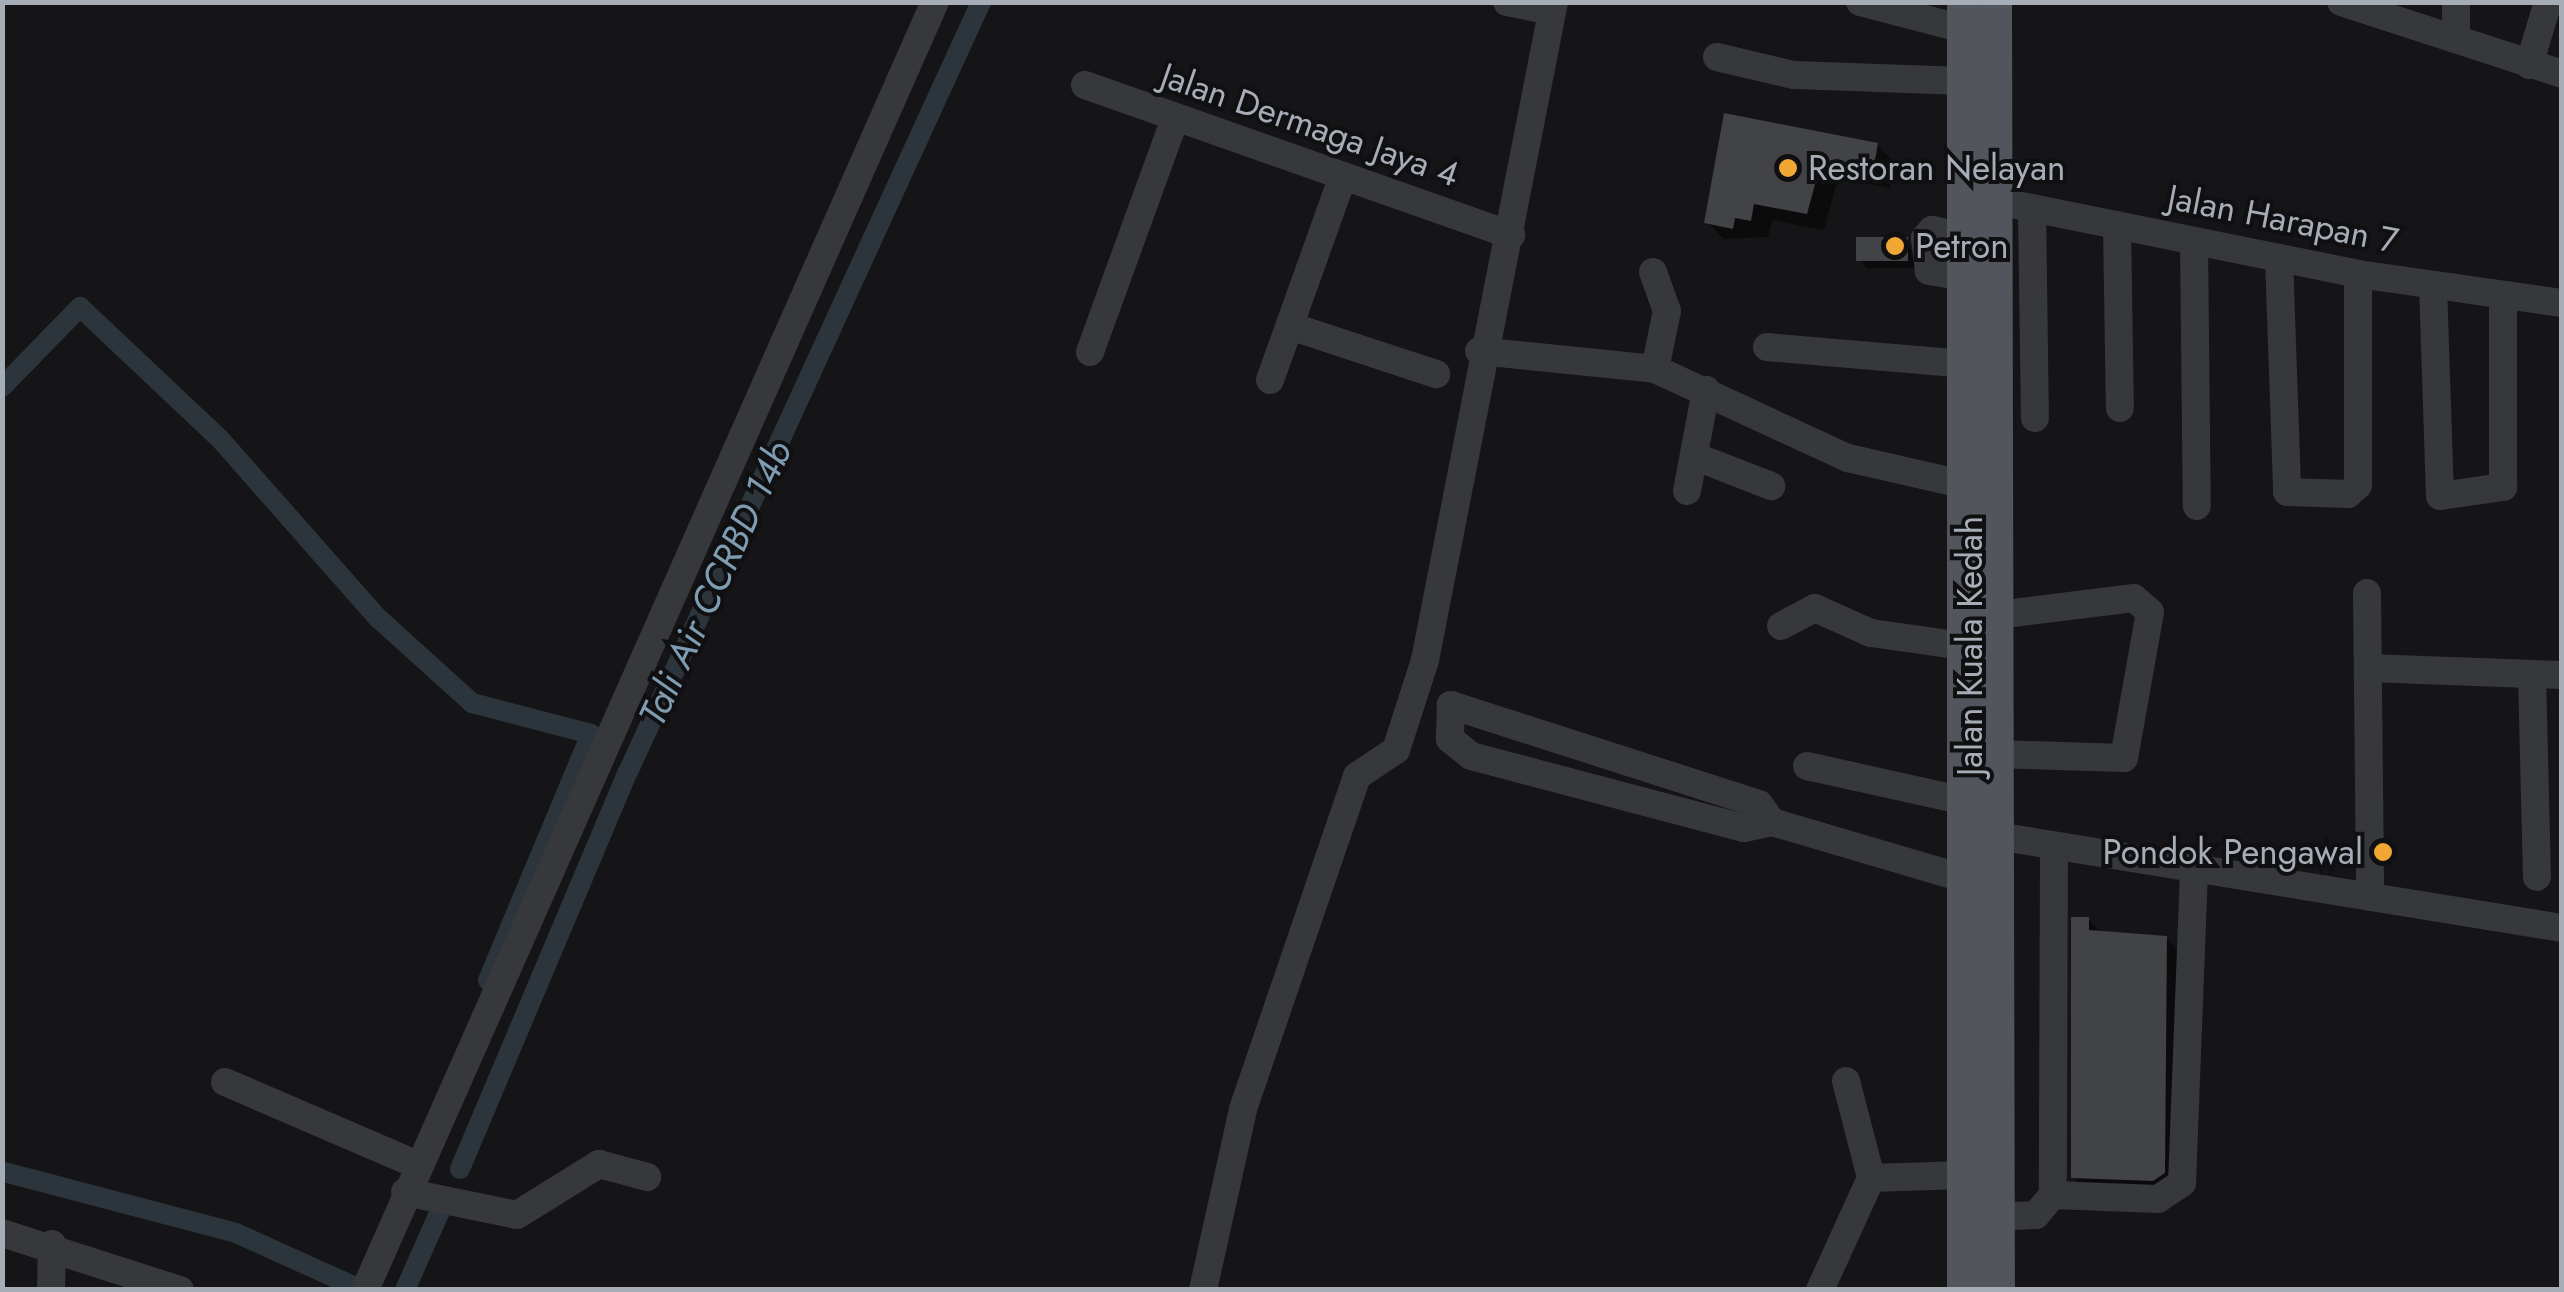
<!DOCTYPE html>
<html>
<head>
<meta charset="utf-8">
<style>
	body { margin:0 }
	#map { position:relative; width:2564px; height:1292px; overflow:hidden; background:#151517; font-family:Jost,sans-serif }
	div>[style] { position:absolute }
	.shadow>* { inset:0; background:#0007 }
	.canal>* { height:20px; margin:-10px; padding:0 10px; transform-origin:10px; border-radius:10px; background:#2c353b }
	.building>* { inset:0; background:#414347; transform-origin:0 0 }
	.minor>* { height:28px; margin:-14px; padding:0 14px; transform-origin:14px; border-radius:14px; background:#36383c }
	.major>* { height:35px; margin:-17.5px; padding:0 17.5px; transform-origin:17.5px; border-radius:17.5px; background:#52555b }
	.dots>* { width:28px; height:28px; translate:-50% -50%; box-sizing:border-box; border:5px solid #101012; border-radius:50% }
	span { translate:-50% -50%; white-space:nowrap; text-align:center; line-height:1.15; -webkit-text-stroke:8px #101012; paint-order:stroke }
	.street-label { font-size:35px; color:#a7adb7 }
	.poi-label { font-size:35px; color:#a7adb7 }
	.left { translate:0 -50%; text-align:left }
	.right { translate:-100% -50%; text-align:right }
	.water-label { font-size:38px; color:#7f9db2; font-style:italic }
	.frame { position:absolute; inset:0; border:5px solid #a7adb7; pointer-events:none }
</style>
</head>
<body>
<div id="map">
	<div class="shadow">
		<div style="clip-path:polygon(1726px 116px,1877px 145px,1895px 163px,1890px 188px,1838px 178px,1824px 230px,1772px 220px,1768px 237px,1724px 239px,1707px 222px)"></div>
		<div style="clip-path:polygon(1907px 239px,1917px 268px,1867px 268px,1859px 260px)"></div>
		<div style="clip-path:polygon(2088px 919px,2102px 934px,2166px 938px,2184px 956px,2181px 1191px,2091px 1195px,2073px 1177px)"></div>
	</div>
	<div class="canal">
		<div style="left:2px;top:387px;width:112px;rotate:-45.7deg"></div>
		<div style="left:80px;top:307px;width:192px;rotate:43.3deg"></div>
		<div style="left:220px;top:439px;width:239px;rotate:48.6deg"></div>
		<div style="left:378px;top:618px;width:127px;rotate:42.1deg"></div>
		<div style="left:472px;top:703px;width:123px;rotate:14.6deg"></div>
		<div style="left:591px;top:734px;width:267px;rotate:112.7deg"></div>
		<div style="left:460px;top:1169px;width:431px;rotate:-67.1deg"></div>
		<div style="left:628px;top:772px;width:847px;rotate:-65.37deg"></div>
		<div style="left:4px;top:1172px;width:240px;rotate:14.7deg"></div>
		<div style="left:236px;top:1233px;width:138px;rotate:24.3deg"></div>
		<div style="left:405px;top:1290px;width:86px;rotate:-66.1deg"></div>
	</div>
	<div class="building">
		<div style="clip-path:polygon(1724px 113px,1878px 143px,1873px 172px,1821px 162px,1807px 214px,1754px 204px,1751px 221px,1735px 218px,1733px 229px,1704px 223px)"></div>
		<div style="left:1856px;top:237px;width:52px;height:24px"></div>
		<div style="clip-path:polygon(2071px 917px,2089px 917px,2089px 930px,2167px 936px,2165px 1173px,2153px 1181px,2071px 1178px)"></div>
	</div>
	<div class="minor">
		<div style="left:1507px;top:2px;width:46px;rotate:11.3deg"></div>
		<div style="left:1860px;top:2px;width:107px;rotate:14.6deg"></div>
		<div style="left:2341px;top:2px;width:232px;rotate:18deg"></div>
		<div style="left:2456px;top:2px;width:32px;rotate:90deg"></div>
		<div style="left:1717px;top:57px;width:79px;rotate:13.2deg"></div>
		<div style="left:1794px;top:75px;width:170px;rotate:2deg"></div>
		<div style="left:2529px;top:65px;width:66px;rotate:-73.2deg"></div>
		<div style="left:1085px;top:85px;width:452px;rotate:19.4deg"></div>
		<div style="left:1992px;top:200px;width:373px;rotate:11.4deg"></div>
		<div style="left:2358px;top:274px;width:206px;rotate:8.1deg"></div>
		<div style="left:2032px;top:208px;width:210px;rotate:89.2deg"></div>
		<div style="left:2117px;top:225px;width:183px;rotate:89.1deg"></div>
		<div style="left:2194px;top:241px;width:265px;rotate:89.4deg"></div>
		<div style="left:2279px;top:258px;width:234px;rotate:88deg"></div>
		<div style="left:2287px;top:492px;width:61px;rotate:1.9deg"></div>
		<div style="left:2348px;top:494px;width:13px;rotate:-42deg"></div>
		<div style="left:2358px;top:485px;width:211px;rotate:-90deg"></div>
		<div style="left:1653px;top:272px;width:41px;rotate:70.3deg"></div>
		<div style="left:1667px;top:311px;width:59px;rotate:101.7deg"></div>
		<div style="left:1964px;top:277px;width:36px;rotate:-170deg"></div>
		<div style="left:1929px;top:271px;width:33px;rotate:-97deg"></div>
		<div style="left:1925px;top:238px;width:11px;rotate:-49deg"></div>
		<div style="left:1932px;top:230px;width:33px;rotate:12deg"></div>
		<div style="left:2433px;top:285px;width:211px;rotate:88.1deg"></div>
		<div style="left:2440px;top:496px;width:64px;rotate:-8.1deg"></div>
		<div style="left:2503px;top:487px;width:192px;rotate:-90deg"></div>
		<div style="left:1290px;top:326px;width:154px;rotate:18.2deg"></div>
		<div style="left:1767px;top:347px;width:198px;rotate:4.9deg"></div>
		<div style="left:1479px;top:351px;width:177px;rotate:5.8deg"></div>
		<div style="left:1655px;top:369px;width:213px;rotate:24.8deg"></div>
		<div style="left:1848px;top:458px;width:125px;rotate:12.9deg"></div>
		<div style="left:1090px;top:352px;width:249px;rotate:-70deg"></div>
		<div style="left:1270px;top:380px;width:214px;rotate:-70.3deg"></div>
		<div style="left:1694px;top:456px;width:83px;rotate:21.3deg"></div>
		<div style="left:1687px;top:491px;width:103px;rotate:-79.3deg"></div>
		<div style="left:2367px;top:593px;width:304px;rotate:89.4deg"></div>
		<div style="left:1781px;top:626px;width:38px;rotate:-28deg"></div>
		<div style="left:1815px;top:608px;width:61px;rotate:24.1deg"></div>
		<div style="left:1871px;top:633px;width:99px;rotate:8.1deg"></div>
		<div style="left:2368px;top:668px;width:194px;rotate:2.1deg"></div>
		<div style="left:2532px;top:674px;width:203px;rotate:88.6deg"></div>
		<div style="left:1996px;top:754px;width:128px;rotate:1.8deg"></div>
		<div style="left:2124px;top:758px;width:148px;rotate:-79.9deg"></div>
		<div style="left:2150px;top:612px;width:21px;rotate:-139deg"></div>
		<div style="left:2134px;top:598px;width:138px;rotate:172.9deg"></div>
		<div style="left:1807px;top:766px;width:167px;rotate:12.5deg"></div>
		<div style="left:1772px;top:822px;width:22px;rotate:-126deg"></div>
		<div style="left:1759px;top:804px;width:324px;rotate:-162.2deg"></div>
		<div style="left:1451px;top:705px;width:34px;rotate:92deg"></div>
		<div style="left:1450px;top:739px;width:27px;rotate:39deg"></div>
		<div style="left:1471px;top:756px;width:282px;rotate:14.8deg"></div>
		<div style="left:1744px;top:828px;width:29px;rotate:-12deg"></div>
		<div style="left:1772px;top:822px;width:205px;rotate:16.4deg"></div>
		<div style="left:1997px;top:836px;width:572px;rotate:9.25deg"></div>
		<div style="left:2054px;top:846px;width:349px;rotate:90.2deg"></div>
		<div style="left:2053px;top:1195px;width:105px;rotate:2.2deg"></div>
		<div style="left:2158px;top:1199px;width:29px;rotate:-34deg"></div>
		<div style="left:2182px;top:1183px;width:315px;rotate:-87.8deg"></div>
		<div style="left:1846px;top:1081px;width:100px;rotate:75.5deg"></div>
		<div style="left:1871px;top:1178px;width:93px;rotate:-1.8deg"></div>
		<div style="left:225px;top:1082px;width:207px;rotate:23.3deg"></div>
		<div style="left:405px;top:1192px;width:114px;rotate:11.6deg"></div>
		<div style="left:517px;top:1215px;width:97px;rotate:-31.9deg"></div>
		<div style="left:599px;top:1164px;width:50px;rotate:15.2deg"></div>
		<div style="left:1996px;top:1217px;width:40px;rotate:-2.9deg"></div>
		<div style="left:2036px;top:1215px;width:26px;rotate:-50deg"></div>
		<div style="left:2px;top:1233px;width:187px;rotate:17.8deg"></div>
		<div style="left:51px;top:1290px;width:46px;rotate:-88.8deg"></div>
		<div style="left:365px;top:1290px;width:1408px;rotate:-66.13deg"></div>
		<div style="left:1203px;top:1290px;width:185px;rotate:-77.5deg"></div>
		<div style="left:1243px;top:1109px;width:352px;rotate:-71.1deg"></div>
		<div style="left:1357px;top:776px;width:47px;rotate:-33.7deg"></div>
		<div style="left:1396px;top:750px;width:95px;rotate:-72.1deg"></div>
		<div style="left:1425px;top:660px;width:671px;rotate:-78.91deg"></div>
		<div style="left:1820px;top:1290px;width:123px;rotate:-65.5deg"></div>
	</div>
	<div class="major">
		<div style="left:1964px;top:2px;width:1288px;rotate:90deg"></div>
		<div style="left:1994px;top:2px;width:1288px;rotate:89.87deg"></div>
	</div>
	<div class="dots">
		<div style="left:1788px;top:168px;background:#f0a734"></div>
		<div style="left:1895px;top:246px;background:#f0a734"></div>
		<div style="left:2383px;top:852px;background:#f0a734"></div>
	</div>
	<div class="street-label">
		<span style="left:1310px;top:125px;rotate:19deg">Jalan Dermaga Jaya 4</span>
		<span style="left:2283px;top:219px;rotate:11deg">Jalan Harapan 7</span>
		<span style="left:1970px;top:646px;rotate:-90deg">Jalan Kuala Kedah</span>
	</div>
	<div class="poi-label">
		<span class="left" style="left:1808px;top:168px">Restoran Nelayan</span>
		<span class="left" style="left:1915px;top:246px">Petron</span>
		<span class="right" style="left:2363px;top:852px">Pondok Pengawal</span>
	</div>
	<div class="water-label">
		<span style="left:715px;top:583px;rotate:-65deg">Tali Air CCRBD 14b</span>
	</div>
	<div class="frame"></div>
</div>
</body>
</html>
